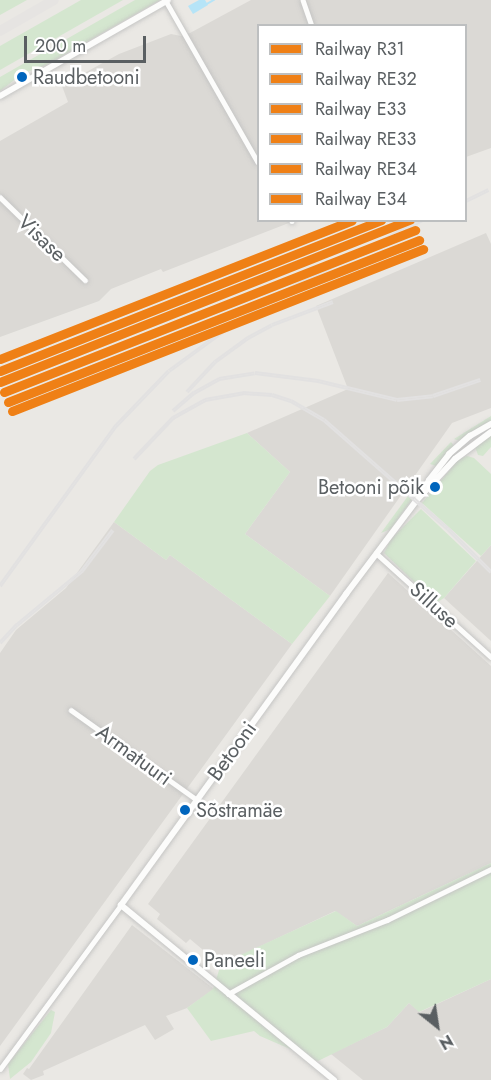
<!DOCTYPE html>
<html>
<head>
<meta charset="utf-8">
<style>
	body { margin:0 }
	#map { position:relative; width:491px; height:1080px; overflow:hidden; background:#eae8e4; font-family:Jost,sans-serif }
	div>[style] { position:absolute }
	.industrial>* { inset:0; background:#dbd9d5 }
	.green>* { inset:0; background:#d4e6cf }
	.water>* { inset:0; background:#b6e4f7 }
	.stream>* { height:1.5px; margin:-0.75px; padding:0 0.75px; transform-origin:0.75px; border-radius:0.75px; background:#b6e4f7 }
	.taxiway>* { height:10px; margin:-5px; padding:0 5px; transform-origin:5px; border-radius:5px; background:#e6e4e2 }
	.roads { filter:drop-shadow(0 0 2px #c5c5c4) drop-shadow(0 0 2px #c5c5c4) }
	.street>* { height:4.5px; margin:-2.25px; padding:0 2.25px; transform-origin:2.25px; border-radius:2.25px; background:#fcfcfb }
	.secondary>* { height:6px; margin:-3px; padding:0 3px; transform-origin:3px; border-radius:3px; background:#fcfcfb }
	.rail>* { height:4px; margin-top:-2px; transform-origin:0; background:repeating-linear-gradient(90deg,#fff 0 4.5px,#e2e1e1 0 9px); box-sizing:border-box; border-block:2px solid #e2e1e1 }
	.rail-1>* { height:9px; margin:-4.5px; padding:0 4.5px; transform-origin:4.5px; border-radius:4.5px; background:#ef8016 }
	.rail-2>* { height:9px; margin:-4.5px; padding:0 4.5px; transform-origin:4.5px; border-radius:4.5px; background:#ef8016 }
	.rail-3>* { height:9px; margin:-4.5px; padding:0 4.5px; transform-origin:4.5px; border-radius:4.5px; background:#ef8016 }
	.rail-4>* { height:9px; margin:-4.5px; padding:0 4.5px; transform-origin:4.5px; border-radius:4.5px; background:#ef8016 }
	.rail-5>* { height:9px; margin:-4.5px; padding:0 4.5px; transform-origin:4.5px; border-radius:4.5px; background:#ef8016 }
	.rail-6>* { height:9px; margin:-4.5px; padding:0 4.5px; transform-origin:4.5px; border-radius:4.5px; background:#ef8016 }
	.dots>* { width:16px; height:16px; translate:-50% -50%; box-sizing:border-box; border:3px solid #fff; border-radius:50% }
	span { translate:-50% -50%; white-space:nowrap; text-align:center; line-height:1.15; -webkit-text-stroke:5px #fff; paint-order:stroke }
	.bus-label { font-size:20px; color:#5a5f62 }
	.left { translate:0 -50%; text-align:left }
	.right { translate:-100% -50%; text-align:right }
	.street-label { font-size:21px; color:#5a5f62 }
	.legend { position:absolute; left:257px; top:24px; width:210px; height:198px; box-sizing:border-box; background:#fff; border:2px solid #bdbfc0; margin:0; padding:8px 10px; list-style:none; font-size:18px; color:#5a5f62 }
	.legend li { display:flex; align-items:center; gap:12px; height:30px }
	.legend b { width:30px; border:2px solid #bdbfc0 }
	.north { position:absolute; left:407px; top:996px; width:60px; height:60px; -webkit-text-stroke:4px #fff; paint-order:stroke; rotate:150deg; font-size:16px; font-weight:700; line-height:24px; text-align:center; color:#5a5f62 }
	.north::after { content:''; display:block; margin:auto; width:21px; height:27px; background:#5a5f62; clip-path:polygon(50% 0,100% 100%,50% 72%,0 100%) }
	.scale { position:absolute; left:24px; top:36px; width:122px; height:27px; box-sizing:border-box; border:3px solid #5a5f62; border-top:0; padding-left:8px; font-size:18px; line-height:21px; white-space:nowrap; color:#5a5f62; -webkit-text-stroke:4px #fff; paint-order:stroke }
</style>
</head>
<body>
<div id="map">
	<div class="industrial">
		<div style="clip-path:polygon(251px 0,491px 0,491px 148px,466px 157px,466px 26px,258px 26px,258px 220px,294px 221px,163px 272px,161px 269px,111px 289px,99px 301px,0 337px,0 141px,68px 102px,62px 86px,70px 81px,119px 54px,171px 34px,181px 36px,190px 33px)"></div>
		<div style="clip-path:polygon(486px 233px,491px 244px,491px 408px,452px 423px,330px 596px,245px 534px,290px 472px,247px 433px,348px 389px,316px 306px)"></div>
		<div style="clip-path:polygon(114px 522px,166px 560px,170px 555px,292px 644px,0 1046px,0 653px,16px 630px,66px 588px)"></div>
		<div style="clip-path:polygon(491px 545px,491px 641px,444px 598px)"></div>
		<div style="clip-path:polygon(388px 573px,491px 666px,491px 863px,357px 926px,335px 911px,221px 965px,190px 939px,186px 943px,157px 919px,160px 914px,148px 904px)"></div>
		<div style="clip-path:polygon(132px 925px,214px 989px,187px 1008px,166px 1016px,174px 1029px,155px 1040px,145px 1025px,43px 1071px,44px 1075px,31px 1080px,23px 1074px,27px 1068px,29px 1069px)"></div>
		<div style="clip-path:polygon(491px 979px,491px 1080px,363px 1080px,331px 1054px,387px 1027px,409px 1003px,420px 1012px)"></div>
	</div>
	<div class="green">
		<div style="clip-path:polygon(0 0,27px 0,0 15px)"></div>
		<div style="clip-path:polygon(81px 0,123px 0,0 70px,0 46px)"></div>
		<div style="clip-path:polygon(135px 0,160px 0,46px 65px,22px 74px,0 91px,0 77px)"></div>
		<div style="clip-path:polygon(491px 416px,491px 422px,460px 441px,454px 439px)"></div>
		<div style="clip-path:polygon(247px 433px,290px 472px,245px 534px,330px 596px,292px 644px,170px 555px,166px 560px,114px 522px,150px 471px,158px 465px)"></div>
		<div style="clip-path:polygon(491px 435px,491px 447px,483px 456px,478px 455px,475px 447px)"></div>
		<div style="clip-path:polygon(451px 442px,454px 446px,436px 466px,430px 464px)"></div>
		<div style="clip-path:polygon(467px 456px,474px 458px,491px 474px,491px 545px,481px 556px,422px 503px,459px 459px)"></div>
		<div style="clip-path:polygon(408px 496px,412px 499px,391px 529px,381px 533px)"></div>
		<div style="clip-path:polygon(421px 509px,476px 561px,444px 598px,436px 603px,384px 553px,391px 539px)"></div>
		<div style="clip-path:polygon(491px 863px,491px 979px,419px 1012px,409px 1003px,387px 1027px,318px 1061px,260px 1036px,254px 1031px,211px 1041px,187px 1008px,213px 989px,221px 964px,336px 911px,357px 926px)"></div>
		<div style="clip-path:polygon(51px 1010px,55px 1012px,51px 1033px,31px 1062px,10px 1079px,8px 1064px)"></div>
	</div>
	<div class="water">
		<div style="clip-path:polygon(199px 0,205px 0,208px 5px,193px 14px,188px 6px)"></div>
	</div>
	<div class="stream">
		<div style="left:207px;top:4px;width:8px;rotate:-30deg"></div>
	</div>
	<div class="taxiway">
		<div style="left:0;top:31px;width:62px;rotate:-29.9deg"></div>
	</div>
	<div class="roads">
		<div class="street">
			<div style="left:303px;top:0;width:28px;rotate:71deg"></div>
			<div style="left:166px;top:1px;width:185px;rotate:60.3deg"></div>
			<div style="left:0;top:197px;width:119px;rotate:44.3deg"></div>
			<div style="left:292px;top:220px;width:1px;rotate:90deg"></div>
			<div style="left:376px;top:553px;width:155px;rotate:42.1deg"></div>
			<div style="left:71px;top:710px;width:155px;rotate:35.5deg"></div>
			<div style="left:228px;top:994px;width:80px;rotate:-29.1deg"></div>
			<div style="left:298px;top:955px;width:96px;rotate:-21.5deg"></div>
			<div style="left:387px;top:920px;width:116px;rotate:-26.1deg"></div>
			<div style="left:0;top:1069px;width:204px;rotate:-53.6deg"></div>
		</div>
		<div class="secondary">
			<div style="left:0;top:96px;width:193px;rotate:-29.7deg"></div>
			<div style="left:423px;top:493px;width:14px;rotate:-65deg"></div>
			<div style="left:429px;top:480px;width:33px;rotate:-52deg"></div>
			<div style="left:449px;top:454px;width:28px;rotate:-41deg"></div>
			<div style="left:470px;top:436px;width:24px;rotate:-30deg"></div>
			<div style="left:334px;top:1080px;width:276px;rotate:-140.6deg"></div>
			<div style="left:121px;top:905px;width:384px;rotate:-54.1deg"></div>
			<div style="left:346px;top:594px;width:116px;rotate:-53deg"></div>
			<div style="left:416px;top:501px;width:57px;rotate:-47.1deg"></div>
			<div style="left:455px;top:459px;width:45px;rotate:-36.9deg"></div>
		</div>
	</div>
	<div class="rail">
		<div style="left:466px;top:201px;width:25px;rotate:-26deg"></div>
		<div style="left:187px;top:392px;width:41px;rotate:-47deg"></div>
		<div style="left:215px;top:362px;width:41px;rotate:-36deg"></div>
		<div style="left:248px;top:338px;width:27px;rotate:-28deg"></div>
		<div style="left:272px;top:325px;width:65px;rotate:-20.7deg"></div>
		<div style="left:173px;top:411px;width:28px;rotate:-41deg"></div>
		<div style="left:194px;top:393px;width:29px;rotate:-29deg"></div>
		<div style="left:219px;top:379px;width:36px;rotate:-9deg"></div>
		<div style="left:255px;top:373px;width:64px;rotate:7.2deg"></div>
		<div style="left:318px;top:381px;width:81px;rotate:13.5deg"></div>
		<div style="left:397px;top:400px;width:36px;rotate:-6deg"></div>
		<div style="left:433px;top:396px;width:50px;rotate:-18.8deg"></div>
		<div style="left:134px;top:459px;width:57px;rotate:-46.4deg"></div>
		<div style="left:173px;top:418px;width:37px;rotate:-29deg"></div>
		<div style="left:205px;top:400px;width:39px;rotate:-10deg"></div>
		<div style="left:243px;top:393px;width:29px;rotate:4deg"></div>
		<div style="left:272px;top:395px;width:20px;rotate:18deg"></div>
		<div style="left:291px;top:401px;width:38px;rotate:30deg"></div>
		<div style="left:324px;top:420px;width:165px;rotate:41.3deg"></div>
		<div style="left:448px;top:529px;width:61px;rotate:45deg"></div>
		<div style="left:0;top:586px;width:198px;rotate:-54.1deg"></div>
		<div style="left:116px;top:426px;width:76px;rotate:-46.1deg"></div>
		<div style="left:169px;top:371px;width:73px;rotate:-36.1deg"></div>
		<div style="left:228px;top:328px;width:75px;rotate:-32.4deg"></div>
		<div style="left:291px;top:288px;width:148px;rotate:-27.4deg"></div>
		<div style="left:0;top:643px;width:25px;rotate:-47deg"></div>
		<div style="left:17px;top:625px;width:85px;rotate:-39.7deg"></div>
		<div style="left:82px;top:571px;width:51px;rotate:-52.9deg"></div>
	</div>
	<div class="rail-1">
		<div style="left:0;top:382px;width:441px;rotate:-21.6deg"></div>
	</div>
	<div class="rail-2">
		<div style="left:4px;top:392px;width:442px;rotate:-21.5deg"></div>
	</div>
	<div class="rail-3">
		<div style="left:0;top:371px;width:410px;rotate:-21.6deg"></div>
	</div>
	<div class="rail-4">
		<div style="left:8px;top:402px;width:442px;rotate:-21.5deg"></div>
	</div>
	<div class="rail-5">
		<div style="left:0;top:359px;width:378px;rotate:-21.5deg"></div>
	</div>
	<div class="rail-6">
		<div style="left:12px;top:411px;width:442px;rotate:-21.5deg"></div>
	</div>
	<div class="dots">
		<div style="left:22px;top:77px;background:#0065bd"></div>
		<div style="left:435px;top:487px;background:#0065bd"></div>
		<div style="left:185px;top:810px;background:#0065bd"></div>
		<div style="left:193px;top:960px;background:#0065bd"></div>
	</div>
	<div class="bus-label">
		<span class="left" style="left:33px;top:77px">Raudbetooni</span>
		<span class="right" style="left:424px;top:487px">Betooni põik</span>
		<span class="left" style="left:196px;top:810px">Sõstramäe</span>
		<span class="left" style="left:204px;top:960px">Paneeli</span>
	</div>
	<div class="street-label">
		<span style="left:42px;top:238px;rotate:44deg">Visase</span>
		<span style="left:434px;top:605px;rotate:42deg">Silluse</span>
		<span style="left:232px;top:751px;rotate:-54deg">Betooni</span>
		<span style="left:134px;top:755px;rotate:36deg">Armatuuri</span>
	</div>
	<ul class="legend">
	<li><b style="height:8px;background:#ef8016"></b>Railway R31</li>
	<li><b style="height:8px;background:#ef8016"></b>Railway RE32</li>
	<li><b style="height:8px;background:#ef8016"></b>Railway E33</li>
	<li><b style="height:8px;background:#ef8016"></b>Railway RE33</li>
	<li><b style="height:8px;background:#ef8016"></b>Railway RE34</li>
	<li><b style="height:8px;background:#ef8016"></b>Railway E34</li>
	</ul>
	<div class="north">N</div>
	<div class="scale">200 m</div>
</div>
</body>
</html>
